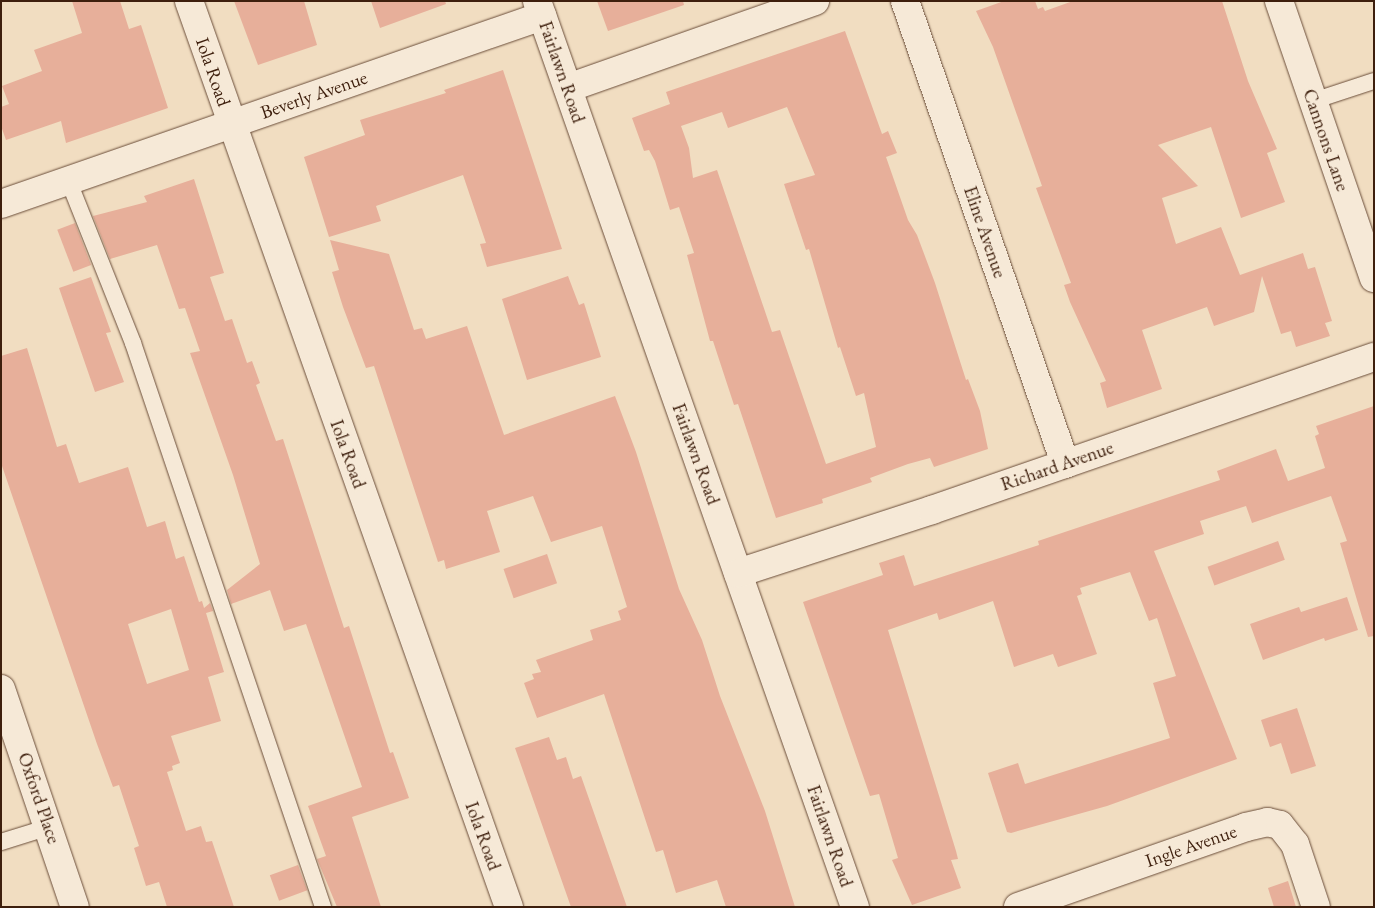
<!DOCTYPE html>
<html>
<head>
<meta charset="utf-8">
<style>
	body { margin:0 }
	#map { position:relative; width:1375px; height:908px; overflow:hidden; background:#f1ddc1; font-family:"EB Garamond",serif }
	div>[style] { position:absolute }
	.building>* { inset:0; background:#e7af9a; transform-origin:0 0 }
	.roads { filter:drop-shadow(0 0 1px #6b4e3a) drop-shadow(0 0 1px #6b4e3a) }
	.service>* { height:16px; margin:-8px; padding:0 8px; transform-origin:8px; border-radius:8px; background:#f6e9d7 }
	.minor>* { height:28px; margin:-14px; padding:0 14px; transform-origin:14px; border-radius:14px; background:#f6e9d7 }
	.secondary>* { height:28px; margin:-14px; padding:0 14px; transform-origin:14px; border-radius:14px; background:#f6e9d7 }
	span { translate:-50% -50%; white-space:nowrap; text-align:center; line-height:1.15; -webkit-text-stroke:5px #f6e9d7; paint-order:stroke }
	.street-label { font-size:19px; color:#3e1f0d }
	.frame { position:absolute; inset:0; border:2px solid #3e1f0d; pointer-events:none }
</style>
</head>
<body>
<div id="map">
	<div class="building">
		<div style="clip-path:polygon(72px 1px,120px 1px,129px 29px,141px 25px,168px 108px,66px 143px,61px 121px,6px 140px,1px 126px,1px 107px,9px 104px,2px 86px,42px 71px,34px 50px,82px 33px)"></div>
		<div style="clip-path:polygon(234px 1px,304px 1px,317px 45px,258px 65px)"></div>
		<div style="clip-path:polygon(371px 1px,445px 1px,446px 4px,380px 28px)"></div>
		<div style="clip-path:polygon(597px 1px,683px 1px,684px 5px,608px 31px)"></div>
		<div style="clip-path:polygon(1004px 1px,1035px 1px,1038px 9px,1043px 7px,1045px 11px,1073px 1px,1222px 1px,1248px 81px,1277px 149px,1267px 153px,1285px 202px,1241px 218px,1211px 127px,1158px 145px,1198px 186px,1162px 198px,1176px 244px,1221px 227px,1240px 275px,1303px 253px,1308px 269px,1315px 267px,1332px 321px,1325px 323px,1330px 336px,1296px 347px,1291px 331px,1281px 334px,1262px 276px,1254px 312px,1214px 326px,1207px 307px,1142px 330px,1162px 389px,1107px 408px,1100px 383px,1106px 381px,1070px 302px,1064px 285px,1071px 283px,1036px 188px,1042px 186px,993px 47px,976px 11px)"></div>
		<div style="clip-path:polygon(evenodd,845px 31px,882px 134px,888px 131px,897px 153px,886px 157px,908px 220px,917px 235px,935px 283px,966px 380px,968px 379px,980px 411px,988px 449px,934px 467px,930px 458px,908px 464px,870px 478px,872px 482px,822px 499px,823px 503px,776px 518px,738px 404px,734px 405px,713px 341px,710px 341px,687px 255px,694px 253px,679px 207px,670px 210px,655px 161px,649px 150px,644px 151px,632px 118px,670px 104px,666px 92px,845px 31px,787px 107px,815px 175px,784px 184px,806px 250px,809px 249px,838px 348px,840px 347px,856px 396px,864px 393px,876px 447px,826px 464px,780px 330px,772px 332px,717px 170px,693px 178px,689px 148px,681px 126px,722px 112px,728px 128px,787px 107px)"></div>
		<div style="clip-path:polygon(503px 70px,562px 249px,487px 267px,480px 244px,486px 243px,463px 175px,376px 206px,381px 221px,329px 237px,304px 157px,365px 135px,360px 120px,446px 93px,444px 90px)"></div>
		<div style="clip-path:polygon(194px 179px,224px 273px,210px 277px,225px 321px,232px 319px,247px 363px,252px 361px,260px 383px,256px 385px,276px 441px,283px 439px,344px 628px,349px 626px,390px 753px,393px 752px,409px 798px,352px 817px,381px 907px,337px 907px,317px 859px,326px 856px,308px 806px,362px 787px,306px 624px,284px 631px,270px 590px,231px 604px,227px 590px,260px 564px,233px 475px,190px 353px,200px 351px,185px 308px,179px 309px,157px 245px,110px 259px,93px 216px,147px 202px,144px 196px)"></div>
		<div style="left:75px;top:223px;width:45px;height:19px;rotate:69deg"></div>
		<div style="clip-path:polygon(330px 240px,389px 254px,414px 330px,422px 328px,426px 339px,467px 326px,504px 435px,615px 396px,636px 452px,679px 589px,702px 640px,720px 696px,765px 811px,795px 907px,726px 907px,717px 880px,676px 893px,663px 850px,656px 852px,604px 694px,537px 718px,524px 683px,534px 679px,532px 674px,541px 672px,536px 660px,593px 640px,590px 630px,621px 620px,618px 611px,627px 607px,602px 526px,551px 542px,533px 496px,487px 511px,500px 552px,446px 569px,444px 560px,438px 562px,374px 366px,366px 368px,343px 307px,332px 272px,339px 270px)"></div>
		<div style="clip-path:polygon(568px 276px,579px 305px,584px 303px,601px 357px,527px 380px,502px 299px)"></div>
		<div style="clip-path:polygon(91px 277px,111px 332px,106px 333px,124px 382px,95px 392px,59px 288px)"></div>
		<div style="clip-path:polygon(evenodd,27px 348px,57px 447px,66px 444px,79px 483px,128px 467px,147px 527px,165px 521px,176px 559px,184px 556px,199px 602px,202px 601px,204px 608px,210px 603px,213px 611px,206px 613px,224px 672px,208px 677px,221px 721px,171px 736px,180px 763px,172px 766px,173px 770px,167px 772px,186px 831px,201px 826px,206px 842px,212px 841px,234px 907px,167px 907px,159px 882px,146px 886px,134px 848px,139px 846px,119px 785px,113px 787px,97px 744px,1px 463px,1px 356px,27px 348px,171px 609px,189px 670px,147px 684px,128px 624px,171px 609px)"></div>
		<div style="clip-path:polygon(1374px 406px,1374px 636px,1368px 637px,1340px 543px,1347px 541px,1331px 496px,1252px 523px,1246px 506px,1200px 521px,1204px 534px,1154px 551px,1237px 759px,1107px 806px,1011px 833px,1007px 832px,988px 773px,1018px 763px,1025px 784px,1170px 738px,1153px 683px,1176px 676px,1157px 618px,1149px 621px,1130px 572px,1080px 588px,1082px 594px,1077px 596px,1097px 654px,1058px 667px,1053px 654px,1014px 667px,993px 601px,939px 620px,937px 613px,888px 630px,956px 851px,958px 859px,951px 860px,961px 888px,912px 905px,892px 860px,898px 858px,879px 794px,870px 796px,803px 602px,883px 575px,879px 563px,904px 555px,914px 586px,1039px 545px,1038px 541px,1220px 480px,1217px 471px,1276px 449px,1288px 481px,1325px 468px,1315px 436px,1319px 434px,1316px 426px)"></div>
		<div style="left:1278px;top:541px;width:20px;height:75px;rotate:70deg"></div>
		<div style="left:547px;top:554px;width:31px;height:46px;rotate:71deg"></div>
		<div style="clip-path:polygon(1347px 597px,1358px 630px,1325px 641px,1324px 638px,1263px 660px,1250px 624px,1299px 607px,1301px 612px)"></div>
		<div style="clip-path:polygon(1297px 708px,1316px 766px,1291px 774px,1281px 743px,1270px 747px,1261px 720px)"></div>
		<div style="clip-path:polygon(549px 737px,557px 760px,566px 757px,573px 779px,581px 776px,627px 907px,571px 907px,515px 748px)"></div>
		<div style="left:298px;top:865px;width:27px;height:30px;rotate:70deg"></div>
		<div style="clip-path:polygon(1288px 881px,1296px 907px,1274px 907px,1268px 888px)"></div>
	</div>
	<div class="roads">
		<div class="service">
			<div style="left:1313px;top:101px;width:64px;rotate:-18.2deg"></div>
			<div style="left:69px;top:182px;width:173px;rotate:68.3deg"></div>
			<div style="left:133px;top:343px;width:595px;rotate:71.38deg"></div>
			<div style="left:1px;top:842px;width:50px;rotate:-17.4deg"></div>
		</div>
		<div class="minor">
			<div style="left:189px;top:1px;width:961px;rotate:70.55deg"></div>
			<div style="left:537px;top:1px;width:960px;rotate:70.66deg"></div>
			<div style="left:905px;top:1px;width:490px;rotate:70.9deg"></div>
			<div style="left:568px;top:88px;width:262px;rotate:-19.4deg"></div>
			<div style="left:1px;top:204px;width:573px;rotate:-19.16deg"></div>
			<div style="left:738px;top:573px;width:204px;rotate:-18deg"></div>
			<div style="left:932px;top:510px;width:468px;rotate:-19.1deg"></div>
			<div style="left:1px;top:689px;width:230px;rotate:71.3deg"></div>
			<div style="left:1018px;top:907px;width:242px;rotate:-19.3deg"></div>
			<div style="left:1246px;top:827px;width:22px;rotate:-13deg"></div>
			<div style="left:1267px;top:822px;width:13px;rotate:13deg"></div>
			<div style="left:1280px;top:825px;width:24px;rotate:52deg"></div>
			<div style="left:1295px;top:844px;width:66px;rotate:71.6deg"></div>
		</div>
		<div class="secondary">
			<div style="left:1279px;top:1px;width:293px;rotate:71.1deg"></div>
		</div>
	</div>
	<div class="street-label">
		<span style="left:213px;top:72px;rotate:71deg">Iola Road</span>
		<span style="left:562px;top:72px;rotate:71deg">Fairlawn Road</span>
		<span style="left:314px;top:95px;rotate:-19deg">Beverly Avenue</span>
		<span style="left:1326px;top:140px;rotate:71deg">Cannons Lane</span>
		<span style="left:985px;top:232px;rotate:71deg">Eline Avenue</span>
		<span style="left:348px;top:454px;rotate:70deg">Iola Road</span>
		<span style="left:696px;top:454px;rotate:70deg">Fairlawn Road</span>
		<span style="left:1057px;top:466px;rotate:-19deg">Richard Avenue</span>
		<span style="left:39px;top:798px;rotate:71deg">Oxford Place</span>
		<span style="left:483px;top:836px;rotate:70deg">Iola Road</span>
		<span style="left:830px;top:836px;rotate:71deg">Fairlawn Road</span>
		<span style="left:1191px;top:846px;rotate:-19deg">Ingle Avenue</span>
	</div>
	<div class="frame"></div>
</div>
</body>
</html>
